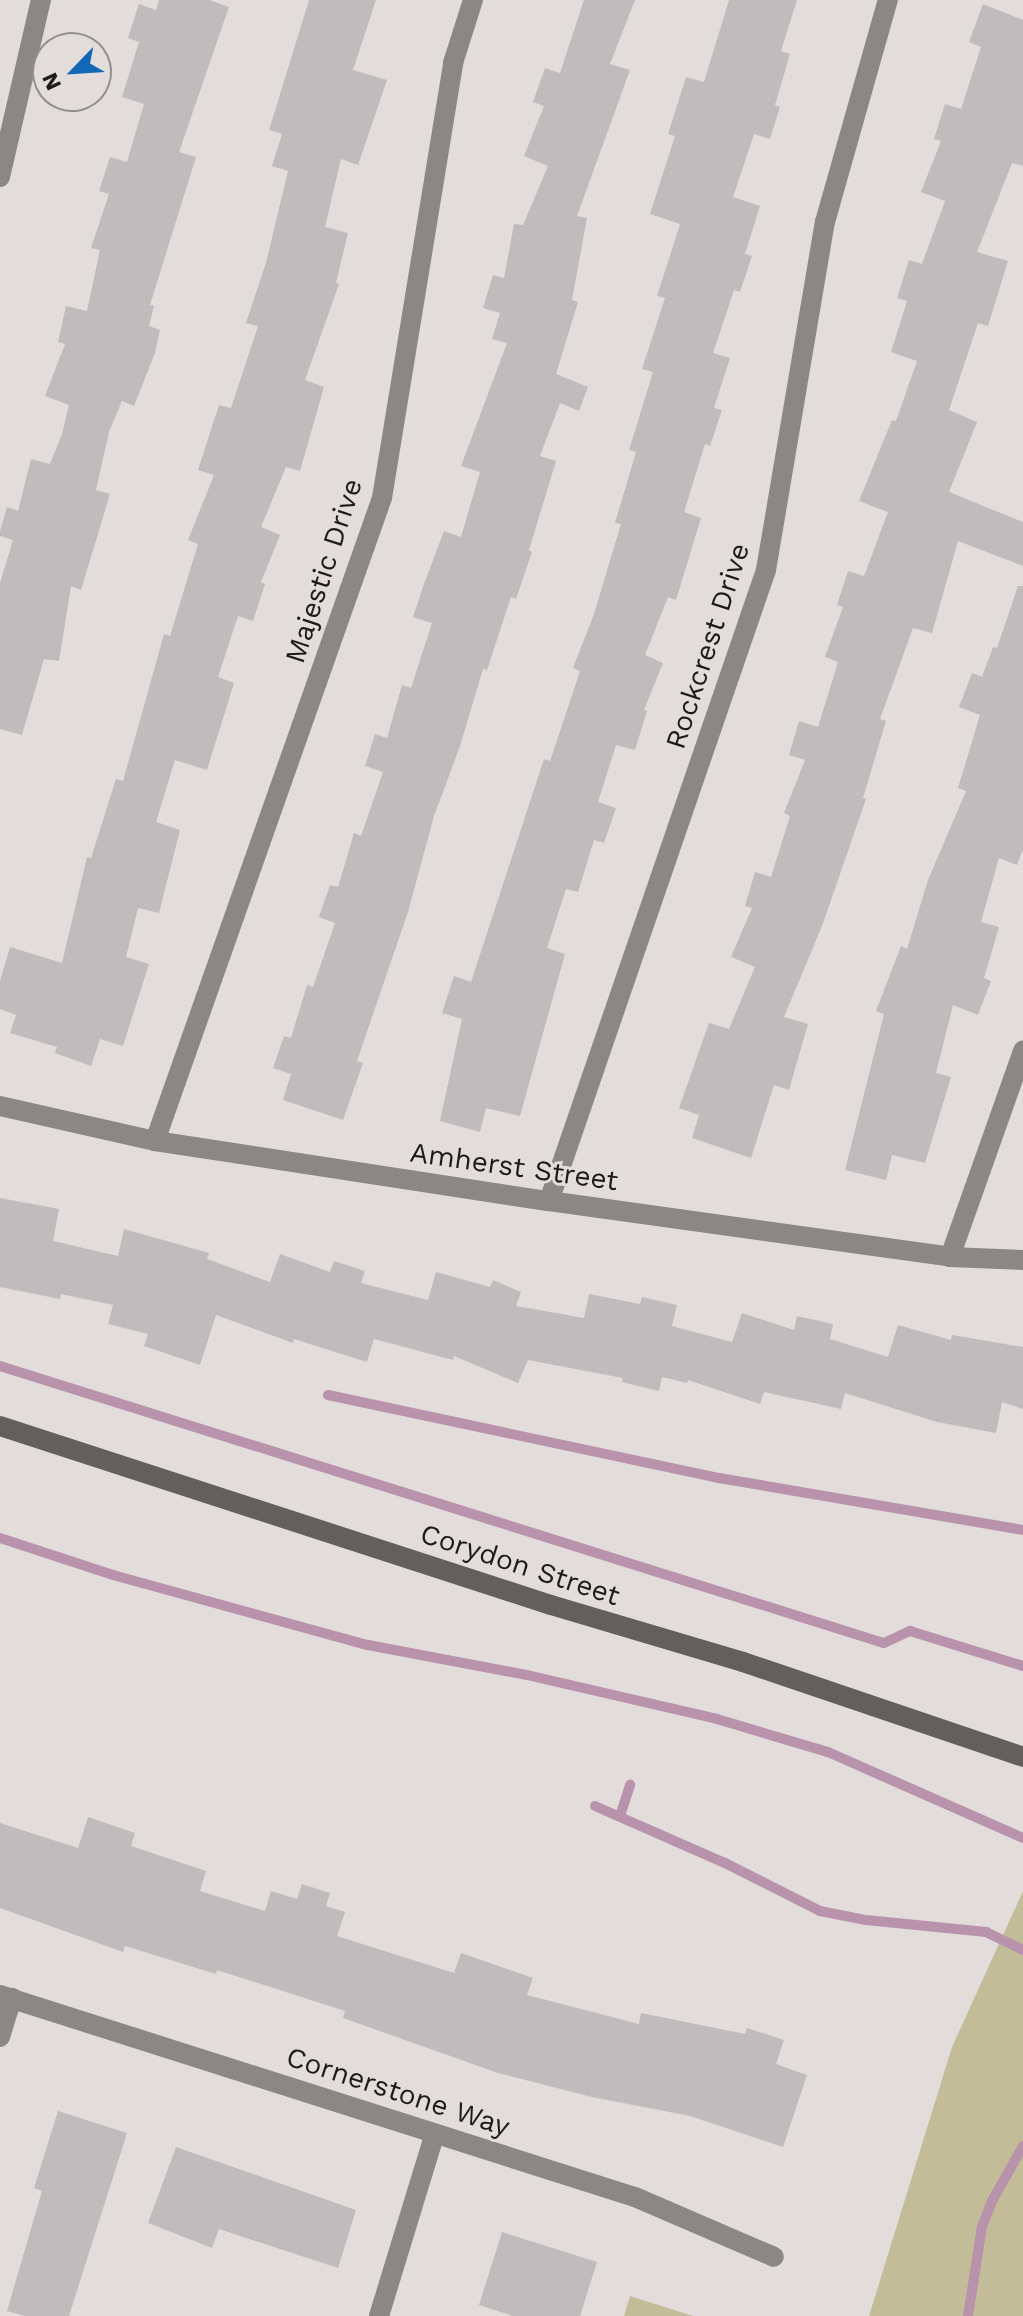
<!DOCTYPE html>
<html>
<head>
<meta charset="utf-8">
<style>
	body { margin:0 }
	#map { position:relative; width:1023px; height:2316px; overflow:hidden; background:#e2dddb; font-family:"Work Sans",sans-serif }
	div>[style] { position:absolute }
	.green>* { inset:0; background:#c2bc98 }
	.stream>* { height:10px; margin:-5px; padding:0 5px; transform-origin:5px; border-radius:5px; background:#b993ab }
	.building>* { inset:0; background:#c0bbbc }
	.minor>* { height:20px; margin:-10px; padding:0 10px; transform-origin:10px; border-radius:10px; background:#898887 }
	.secondary>* { height:20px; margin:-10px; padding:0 10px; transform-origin:10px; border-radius:10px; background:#61605e }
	span { translate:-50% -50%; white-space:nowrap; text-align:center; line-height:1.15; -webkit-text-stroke:6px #e2dddb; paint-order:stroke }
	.street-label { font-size:28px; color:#1c1a1a }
	.north { position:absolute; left:32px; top:32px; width:80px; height:80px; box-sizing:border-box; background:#e2dddb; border:2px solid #938f8e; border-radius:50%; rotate:245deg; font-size:22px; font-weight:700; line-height:32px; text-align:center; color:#1c1a1a }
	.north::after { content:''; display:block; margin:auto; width:28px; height:36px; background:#1268b6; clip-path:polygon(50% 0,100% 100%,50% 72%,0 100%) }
</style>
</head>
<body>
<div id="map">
	<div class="green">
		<i style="clip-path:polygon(1023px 1891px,1023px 2316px,869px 2316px,952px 2047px)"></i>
		<i style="clip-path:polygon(630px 2296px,693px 2316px,624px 2316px)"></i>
	</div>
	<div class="stream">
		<i style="left:0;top:1366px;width:926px;rotate:17.4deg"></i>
		<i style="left:884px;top:1643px;width:29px;rotate:-25deg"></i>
		<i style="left:910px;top:1631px;width:118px;rotate:17.2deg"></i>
		<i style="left:328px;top:1395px;width:400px;rotate:12deg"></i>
		<i style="left:719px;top:1478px;width:308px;rotate:9.7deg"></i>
		<i style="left:0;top:1538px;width:119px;rotate:18.1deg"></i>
		<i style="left:113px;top:1575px;width:264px;rotate:15.4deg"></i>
		<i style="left:368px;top:1645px;width:162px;rotate:10.7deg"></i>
		<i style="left:527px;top:1675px;width:195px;rotate:13deg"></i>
		<i style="left:717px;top:1719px;width:116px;rotate:16.6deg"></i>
		<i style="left:828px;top:1752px;width:213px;rotate:23.8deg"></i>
		<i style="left:595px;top:1806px;width:142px;rotate:23.7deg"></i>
		<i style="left:725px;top:1863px;width:106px;rotate:26.8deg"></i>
		<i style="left:820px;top:1911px;width:47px;rotate:11.1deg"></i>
		<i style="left:866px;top:1920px;width:121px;rotate:5.7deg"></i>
		<i style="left:986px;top:1932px;width:41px;rotate:25.9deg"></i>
		<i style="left:620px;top:1816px;width:33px;rotate:-72deg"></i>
		<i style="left:968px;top:2316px;width:90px;rotate:-81.1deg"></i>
		<i style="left:982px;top:2227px;width:28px;rotate:-69deg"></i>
		<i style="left:992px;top:2201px;width:63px;rotate:-60.6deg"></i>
	</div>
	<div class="building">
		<i style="clip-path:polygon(159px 0,209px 0,229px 7px,179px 152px,196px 157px,150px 305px,154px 306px,149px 326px,160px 330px,155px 353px,134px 406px,122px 401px,109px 432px,96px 490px,110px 494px,81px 590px,71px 586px,59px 661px,44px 659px,22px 735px,0 729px,0 583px,13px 540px,0 536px,0 531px,7px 507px,18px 511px,31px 459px,50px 464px,62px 434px,69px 405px,45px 396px,65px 344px,58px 342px,66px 306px,87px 311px,100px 250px,91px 248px,109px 194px,99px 191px,110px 157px,127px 162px,144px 104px,122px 97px,139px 42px,128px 38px,139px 4px,156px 10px)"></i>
		<i style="clip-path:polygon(309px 0,376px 0,353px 70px,387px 80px,358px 165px,341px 159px,325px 227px,348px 233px,336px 283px,339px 284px,305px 380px,324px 387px,300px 471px,286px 467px,261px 527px,280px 535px,261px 582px,265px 584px,253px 621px,238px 616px,218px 677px,234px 683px,207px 770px,175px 760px,156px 822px,180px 830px,159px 913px,138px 908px,126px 957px,149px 964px,123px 1046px,100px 1039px,91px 1066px,55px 1053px,57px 1047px,10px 1033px,16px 1015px,0 1009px,0 981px,10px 947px,62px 963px,87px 857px,91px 858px,116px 779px,123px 781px,164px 634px,170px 636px,198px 544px,188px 540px,214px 475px,198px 470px,219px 405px,231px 408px,258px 326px,246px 323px,266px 263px,288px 171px,272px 166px,282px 134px,269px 130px)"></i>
		<i style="clip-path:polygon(584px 0,635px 0,610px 64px,630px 70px,577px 216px,587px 218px,572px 300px,578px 302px,556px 374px,588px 387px,579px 411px,560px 403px,540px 456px,556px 461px,529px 550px,532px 552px,516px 599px,511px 597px,487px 670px,483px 669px,460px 746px,434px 816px,408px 912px,357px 1061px,363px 1063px,343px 1120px,283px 1100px,291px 1074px,273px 1068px,284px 1036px,291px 1038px,307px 985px,313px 987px,335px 923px,319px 917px,330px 885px,338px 887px,354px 833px,361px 836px,383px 772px,365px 766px,375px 734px,387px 738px,402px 685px,411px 688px,432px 623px,413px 617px,424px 584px,444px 531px,461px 537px,480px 472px,461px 466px,507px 343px,492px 339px,500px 313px,483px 308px,493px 275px,504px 278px,514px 224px,523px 225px,548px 166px,524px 156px,544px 106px,533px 102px,545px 68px,560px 73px)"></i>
		<i style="clip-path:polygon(729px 0,797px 0,781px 51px,790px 54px,775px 105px,780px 107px,770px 139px,754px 134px,733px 197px,760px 206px,745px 254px,752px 256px,740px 292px,734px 290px,713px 353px,730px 358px,714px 408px,722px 410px,710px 446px,705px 444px,684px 512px,701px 518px,676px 600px,668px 597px,645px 655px,663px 663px,644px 710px,647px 711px,635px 750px,616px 745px,598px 802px,616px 808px,604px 843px,594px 840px,578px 892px,566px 889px,547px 948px,565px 954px,520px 1116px,486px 1108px,480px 1132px,440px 1121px,462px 1019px,442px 1013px,454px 976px,471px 982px,544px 759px,550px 761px,580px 671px,573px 668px,594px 614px,621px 524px,615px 523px,636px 452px,629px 450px,653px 372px,642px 369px,665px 298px,657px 296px,680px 224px,650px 214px,675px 136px,668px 134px,686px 77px,704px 82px)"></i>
		<i style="clip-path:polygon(983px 4px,1023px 20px,1023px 166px,1012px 163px,977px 252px,1008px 261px,988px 326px,978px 323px,949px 410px,977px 422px,949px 492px,1023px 522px,1023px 566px,958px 541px,932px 633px,913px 628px,880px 719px,886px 721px,863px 798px,866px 799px,822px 926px,784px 1017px,808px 1024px,789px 1090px,774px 1085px,751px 1158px,692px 1138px,699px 1115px,679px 1108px,709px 1023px,729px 1029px,755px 967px,731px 957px,752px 908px,745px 906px,755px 872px,771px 877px,790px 816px,784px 813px,805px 760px,789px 755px,799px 721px,818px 727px,838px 662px,825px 657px,843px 607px,837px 605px,848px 571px,864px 576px,888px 512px,859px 501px,892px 420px,896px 421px,917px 361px,891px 352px,907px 301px,897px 298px,909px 260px,922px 264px,945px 201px,921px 192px,941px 141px,934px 139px,945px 104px,961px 109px,981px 47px,969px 42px)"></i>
		<i style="clip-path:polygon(1018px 586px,1023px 586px,1023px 849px,1017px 865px,999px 858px,981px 922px,999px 927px,984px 978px,991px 981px,978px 1015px,953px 1005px,936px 1073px,951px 1077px,925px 1163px,892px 1155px,886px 1180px,845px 1170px,884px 1014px,876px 1011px,901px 946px,907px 949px,928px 880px,966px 791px,958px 788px,980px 715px,959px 707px,972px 673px,982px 677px,993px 647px,997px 648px)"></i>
		<i style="clip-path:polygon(0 1198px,59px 1209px,53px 1241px,118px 1256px,124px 1229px,209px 1253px,207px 1259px,270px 1282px,280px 1254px,330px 1272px,334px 1261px,365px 1271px,361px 1283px,428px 1300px,436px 1272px,490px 1287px,493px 1280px,521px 1292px,516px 1306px,584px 1318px,589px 1294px,640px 1304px,642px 1297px,677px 1305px,672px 1326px,732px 1342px,742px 1313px,794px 1330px,797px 1316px,833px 1324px,830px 1339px,888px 1357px,898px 1325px,951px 1340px,952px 1335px,1023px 1347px,1023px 1409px,1002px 1402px,996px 1433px,937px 1422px,845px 1393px,841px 1409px,764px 1392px,760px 1404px,688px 1380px,687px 1383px,662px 1377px,659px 1391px,622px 1382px,623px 1378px,528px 1360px,518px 1383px,454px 1356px,453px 1360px,374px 1339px,367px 1362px,294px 1339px,293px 1343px,216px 1315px,200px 1365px,144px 1346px,148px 1334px,108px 1324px,113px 1305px,61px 1294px,60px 1299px,0 1287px)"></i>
		<i style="clip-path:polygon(88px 1817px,135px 1833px,131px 1846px,206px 1871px,200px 1891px,265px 1911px,271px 1891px,297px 1899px,302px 1884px,330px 1893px,326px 1906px,345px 1912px,337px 1936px,454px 1973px,461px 1953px,533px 1978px,527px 1995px,639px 2024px,641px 2013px,745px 2034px,747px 2028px,784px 2040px,776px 2064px,807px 2075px,783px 2147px,690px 2116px,592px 2097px,498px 2073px,343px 2018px,345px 2011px,217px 1970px,216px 1974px,125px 1946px,123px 1952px,0 1908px,0 1823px,78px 1848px)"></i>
		<i style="clip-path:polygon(58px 2111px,127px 2133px,69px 2316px,25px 2316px,7px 2311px,42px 2191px,34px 2188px)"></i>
		<i style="clip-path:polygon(176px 2147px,356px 2210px,338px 2268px,219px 2229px,212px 2248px,148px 2223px)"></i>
		<i style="clip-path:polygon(502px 2232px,597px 2262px,580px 2316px,513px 2316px,479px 2305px)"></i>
	</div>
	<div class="minor">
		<i style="left:0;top:177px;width:182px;rotate:-77deg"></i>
		<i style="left:0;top:1106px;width:159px;rotate:12.7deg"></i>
		<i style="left:155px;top:1141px;width:399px;rotate:8.7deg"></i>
		<i style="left:549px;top:1201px;width:405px;rotate:7.9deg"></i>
		<i style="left:950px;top:1257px;width:73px;rotate:2.4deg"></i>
		<i style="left:155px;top:1141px;width:682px;rotate:-70.56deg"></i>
		<i style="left:382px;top:498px;width:441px;rotate:-80.7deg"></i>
		<i style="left:453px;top:63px;width:66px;rotate:-72.4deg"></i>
		<i style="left:549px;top:1201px;width:667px;rotate:-71.02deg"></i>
		<i style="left:766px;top:570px;width:353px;rotate:-80.4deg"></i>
		<i style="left:825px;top:222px;width:231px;rotate:-74.2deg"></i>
		<i style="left:950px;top:1257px;width:219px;rotate:-70.5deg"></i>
		<i style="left:0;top:1995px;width:666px;rotate:17.65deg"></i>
		<i style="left:635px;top:2197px;width:151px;rotate:23.3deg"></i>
		<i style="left:0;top:2037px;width:41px;rotate:-72.9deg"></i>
		<i style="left:379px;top:2316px;width:191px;rotate:-73deg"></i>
	</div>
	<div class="secondary">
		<i style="left:0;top:1426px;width:579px;rotate:18deg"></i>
		<i style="left:551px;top:1605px;width:200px;rotate:16.5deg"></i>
		<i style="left:743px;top:1662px;width:296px;rotate:18.7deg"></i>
	</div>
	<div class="street-label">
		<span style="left:324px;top:571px;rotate:-72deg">Majestic Drive</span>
		<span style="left:708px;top:646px;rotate:-72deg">Rockcrest Drive</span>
		<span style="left:514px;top:1167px;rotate:8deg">Amherst Street</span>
		<span style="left:520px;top:1565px;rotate:18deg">Corydon Street</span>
		<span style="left:398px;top:2092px;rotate:18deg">Cornerstone Way</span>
	</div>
	<div class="north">N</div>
</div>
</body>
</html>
